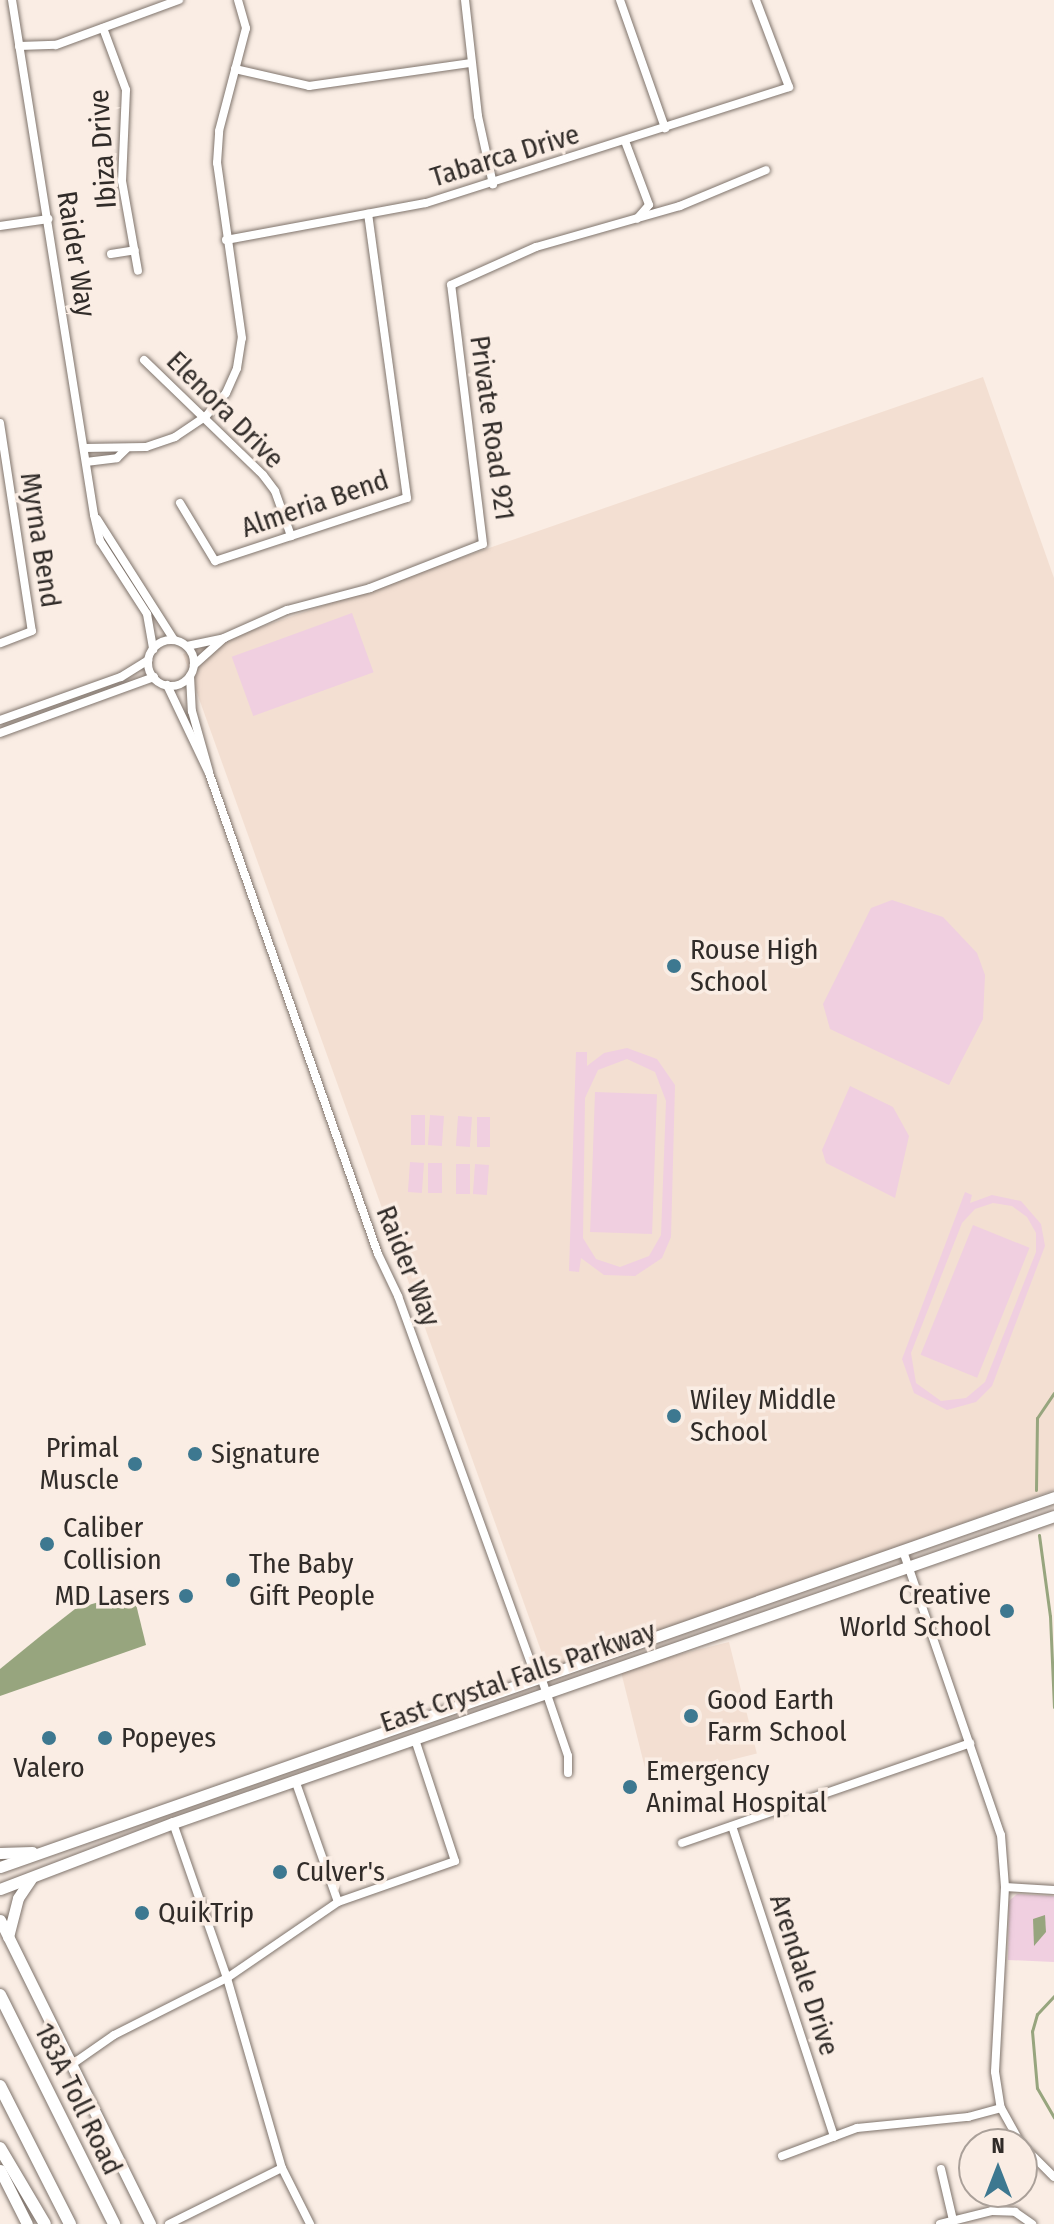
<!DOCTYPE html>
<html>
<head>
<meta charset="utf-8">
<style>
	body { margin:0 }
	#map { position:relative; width:1054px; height:2224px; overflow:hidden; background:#faede4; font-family:"Fira Sans Condensed",sans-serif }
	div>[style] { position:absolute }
	.built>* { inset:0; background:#f3dfd2; transform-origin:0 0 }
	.green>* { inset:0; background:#f0cfe0; transform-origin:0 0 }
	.water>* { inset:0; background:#97a57e }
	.stream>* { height:3px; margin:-1.5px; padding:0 1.5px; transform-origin:1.5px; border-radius:1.5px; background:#97a57e }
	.roads { filter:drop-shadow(0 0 2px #7f746c) drop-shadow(0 0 2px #7f746c) }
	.minor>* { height:8px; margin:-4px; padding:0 4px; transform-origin:4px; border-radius:4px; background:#fff }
	.minor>.ring { margin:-4px; padding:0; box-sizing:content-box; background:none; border:8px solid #fff; border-radius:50% }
	.major>* { height:11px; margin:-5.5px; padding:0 5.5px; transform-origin:5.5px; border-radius:5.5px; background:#fff }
	.highway>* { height:12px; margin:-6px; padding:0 6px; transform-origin:6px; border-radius:6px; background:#fff }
	.dots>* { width:22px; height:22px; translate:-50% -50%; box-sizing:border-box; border:4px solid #faede4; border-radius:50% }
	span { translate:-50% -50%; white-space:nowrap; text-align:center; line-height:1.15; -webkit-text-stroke:7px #faede4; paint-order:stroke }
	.street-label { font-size:28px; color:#312c29 }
	.poi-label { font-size:28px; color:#312c29 }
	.left { translate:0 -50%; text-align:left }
	.right { translate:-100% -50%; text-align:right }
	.north { position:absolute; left:958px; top:2128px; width:80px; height:80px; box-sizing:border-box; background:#faede4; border:2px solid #aaa099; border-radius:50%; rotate:0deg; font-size:22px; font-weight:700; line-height:32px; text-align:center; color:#312c29 }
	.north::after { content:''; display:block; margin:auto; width:28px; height:36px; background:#3d7890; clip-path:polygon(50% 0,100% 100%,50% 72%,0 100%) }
</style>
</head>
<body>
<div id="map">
	<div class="built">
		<i style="clip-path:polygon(983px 377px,1054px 578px,1054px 1490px,549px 1673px,183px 654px)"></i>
		<i style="left:729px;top:1642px;width:115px;height:112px;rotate:76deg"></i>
	</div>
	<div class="green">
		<i style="left:352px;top:613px;width:63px;height:128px;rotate:70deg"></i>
		<i style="clip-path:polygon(892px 900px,943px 917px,977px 953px,985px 975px,983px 1019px,949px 1085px,830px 1029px,823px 1004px,871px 908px)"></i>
		<i style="clip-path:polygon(evenodd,627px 1048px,657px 1059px,675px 1085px,671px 1237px,662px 1258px,635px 1276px,604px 1275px,581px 1258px,579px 1272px,569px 1271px,576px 1052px,587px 1052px,587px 1066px,604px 1053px,627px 1048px,627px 1059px,655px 1072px,666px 1101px,661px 1235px,649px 1256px,620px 1267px,596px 1259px,583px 1238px,585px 1098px,598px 1070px,627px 1059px)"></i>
		<i style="clip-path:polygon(850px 1086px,893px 1107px,909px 1136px,895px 1198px,826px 1163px,822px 1150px)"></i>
		<i style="left:595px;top:1092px;width:62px;height:140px;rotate:2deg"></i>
		<i style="left:411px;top:1115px;width:14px;height:30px"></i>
		<i style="left:430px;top:1115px;width:14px;height:30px;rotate:4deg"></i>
		<i style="left:458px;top:1116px;width:14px;height:30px;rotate:4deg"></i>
		<i style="left:477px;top:1117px;width:13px;height:30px"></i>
		<i style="left:410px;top:1162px;width:14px;height:30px;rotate:4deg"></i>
		<i style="left:428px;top:1163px;width:14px;height:30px"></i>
		<i style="left:456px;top:1164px;width:14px;height:30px"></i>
		<i style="left:475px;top:1164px;width:14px;height:30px;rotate:4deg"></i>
		<i style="clip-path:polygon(evenodd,965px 1192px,972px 1195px,970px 1203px,992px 1195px,1021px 1201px,1041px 1224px,1045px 1246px,992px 1386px,976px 1402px,947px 1410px,914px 1393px,902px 1359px,965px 1192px,993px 1203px,1012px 1206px,1027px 1217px,1036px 1233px,1036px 1252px,985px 1382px,966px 1398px,941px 1401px,916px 1383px,911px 1353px,962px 1223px,975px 1209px,993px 1203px)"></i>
		<i style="left:973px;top:1225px;width:61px;height:140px;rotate:22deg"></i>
		<i style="clip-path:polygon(1017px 1894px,1054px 1896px,1054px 1962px,1008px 1960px,1009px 1901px)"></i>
	</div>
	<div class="water">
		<i style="clip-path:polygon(133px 1592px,146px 1645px,0 1696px,0 1669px,43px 1634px,75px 1609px)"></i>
		<i style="clip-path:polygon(1045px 1915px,1046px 1932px,1034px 1946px,1033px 1919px)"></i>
	</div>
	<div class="stream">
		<i style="left:1036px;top:1490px;width:72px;rotate:-89.2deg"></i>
		<i style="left:1037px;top:1418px;width:30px;rotate:-56deg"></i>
		<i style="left:1039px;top:1535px;width:82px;rotate:82.3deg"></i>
		<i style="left:1050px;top:1616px;width:91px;rotate:87.5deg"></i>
		<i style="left:1054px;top:1996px;width:25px;rotate:133deg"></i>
		<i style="left:1037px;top:2014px;width:18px;rotate:106deg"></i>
		<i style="left:1032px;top:2031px;width:57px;rotate:85deg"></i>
		<i style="left:1037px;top:2088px;width:34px;rotate:60deg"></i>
	</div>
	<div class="roads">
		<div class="minor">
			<i style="left:12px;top:0;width:521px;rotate:80.95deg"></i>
			<i style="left:94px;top:515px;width:27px;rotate:77deg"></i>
			<i style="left:100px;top:541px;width:87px;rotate:57.2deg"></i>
			<i style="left:147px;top:614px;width:36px;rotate:80deg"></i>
			<i style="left:465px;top:0;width:117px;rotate:83.6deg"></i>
			<i style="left:478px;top:116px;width:70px;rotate:77.6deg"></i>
			<i style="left:620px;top:0;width:136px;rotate:70.6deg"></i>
			<i style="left:103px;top:28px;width:66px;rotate:69.6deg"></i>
			<i style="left:126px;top:90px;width:91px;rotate:92.5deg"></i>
			<i style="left:122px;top:181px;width:91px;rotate:79.9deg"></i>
			<i style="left:19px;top:46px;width:37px;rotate:-2deg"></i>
			<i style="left:56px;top:45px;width:131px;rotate:-20.1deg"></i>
			<i style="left:235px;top:69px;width:76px;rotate:12.9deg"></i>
			<i style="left:309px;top:86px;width:164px;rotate:-8.1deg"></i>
			<i style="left:625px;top:141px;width:68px;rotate:69.4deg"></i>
			<i style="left:649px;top:205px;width:18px;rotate:131deg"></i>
			<i style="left:0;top:226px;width:49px;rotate:-8.3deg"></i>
			<i style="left:226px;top:240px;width:203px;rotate:-10.5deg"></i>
			<i style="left:426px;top:203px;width:381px;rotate:-17.7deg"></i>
			<i style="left:789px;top:87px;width:93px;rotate:-110.8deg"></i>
			<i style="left:111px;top:254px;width:24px;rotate:-9deg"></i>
			<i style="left:144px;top:360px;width:165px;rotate:44deg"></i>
			<i style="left:263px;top:475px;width:20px;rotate:53deg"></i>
			<i style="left:275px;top:491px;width:48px;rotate:70.4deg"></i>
			<i style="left:0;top:423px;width:210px;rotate:81.3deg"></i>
			<i style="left:32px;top:631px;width:34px;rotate:159deg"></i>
			<i style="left:84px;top:448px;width:62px;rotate:-0.9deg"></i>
			<i style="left:146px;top:447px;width:31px;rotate:-19deg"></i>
			<i style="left:175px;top:437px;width:37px;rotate:-34deg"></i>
			<i style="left:206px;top:416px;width:30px;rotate:-49deg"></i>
			<i style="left:226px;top:393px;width:27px;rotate:-66deg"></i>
			<i style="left:237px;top:368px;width:30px;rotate:-81deg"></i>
			<i style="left:242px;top:338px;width:177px;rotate:-98.1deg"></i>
			<i style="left:217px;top:163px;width:32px;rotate:-86deg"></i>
			<i style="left:219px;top:131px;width:106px;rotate:-75.3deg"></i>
			<i style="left:246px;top:28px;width:29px;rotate:-106deg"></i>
			<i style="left:86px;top:462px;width:31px;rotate:-7deg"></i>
			<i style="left:117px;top:458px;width:13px;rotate:-45deg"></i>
			<i style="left:180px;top:503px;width:68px;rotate:58.9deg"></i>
			<i style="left:215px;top:561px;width:202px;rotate:-18.2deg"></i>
			<i style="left:407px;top:498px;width:287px;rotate:-97.8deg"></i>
			<i style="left:97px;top:519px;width:143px;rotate:57.5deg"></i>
			<i class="ring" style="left:148px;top:640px;width:38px;height:38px"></i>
			<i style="left:187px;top:646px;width:38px;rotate:-12deg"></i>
			<i style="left:224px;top:638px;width:69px;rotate:-24deg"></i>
			<i style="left:287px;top:610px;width:86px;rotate:-14.8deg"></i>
			<i style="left:370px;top:588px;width:121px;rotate:-21.3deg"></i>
			<i style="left:483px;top:544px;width:261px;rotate:-97deg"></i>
			<i style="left:451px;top:285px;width:93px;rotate:-24.1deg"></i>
			<i style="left:536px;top:247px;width:150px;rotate:-15.9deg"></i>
			<i style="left:680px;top:206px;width:93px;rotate:-22.7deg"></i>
			<i style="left:194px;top:665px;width:39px;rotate:-42deg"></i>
			<i style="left:190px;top:676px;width:35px;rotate:87deg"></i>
			<i style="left:192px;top:711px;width:63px;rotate:74.4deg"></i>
			<i style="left:167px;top:685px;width:98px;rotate:64.5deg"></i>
			<i style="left:209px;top:773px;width:510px;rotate:70.64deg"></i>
			<i style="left:378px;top:1254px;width:47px;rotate:64.5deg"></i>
			<i style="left:398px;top:1296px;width:394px;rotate:70.1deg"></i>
			<i style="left:532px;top:1667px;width:13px;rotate:48deg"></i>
			<i style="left:541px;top:1677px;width:83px;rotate:71.1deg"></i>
			<i style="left:568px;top:1756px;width:17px;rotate:90deg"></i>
			<i style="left:0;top:720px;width:128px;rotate:-19.6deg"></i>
			<i style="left:121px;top:677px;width:32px;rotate:-32deg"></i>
			<i style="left:0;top:733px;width:164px;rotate:-20deg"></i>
			<i style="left:903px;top:1551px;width:300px;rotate:71deg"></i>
			<i style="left:1001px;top:1835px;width:52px;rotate:85.6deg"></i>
			<i style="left:1005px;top:1887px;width:185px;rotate:93.1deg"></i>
			<i style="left:995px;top:2072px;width:36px;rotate:81deg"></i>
			<i style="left:1001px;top:2108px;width:41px;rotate:60.9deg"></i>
			<i style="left:295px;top:1780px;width:129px;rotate:70.6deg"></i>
			<i style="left:173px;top:1823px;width:164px;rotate:70.8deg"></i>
			<i style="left:227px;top:1978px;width:198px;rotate:73.9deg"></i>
			<i style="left:282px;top:2168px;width:63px;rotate:63.4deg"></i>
			<i style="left:732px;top:1826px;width:327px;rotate:71.8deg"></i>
			<i style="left:682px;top:1843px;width:305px;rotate:-19.1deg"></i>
			<i style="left:1005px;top:1887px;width:49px;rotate:3.5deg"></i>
			<i style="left:71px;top:2065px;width:52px;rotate:-34.9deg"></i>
			<i style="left:114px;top:2035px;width:127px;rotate:-26.8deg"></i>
			<i style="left:227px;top:1978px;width:135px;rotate:-34.4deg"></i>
			<i style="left:338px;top:1902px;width:124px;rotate:-19.3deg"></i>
			<i style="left:455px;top:1861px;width:128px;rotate:-108.2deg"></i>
			<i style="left:1022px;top:2145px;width:45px;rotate:45deg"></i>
			<i style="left:782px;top:2156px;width:80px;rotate:-20.5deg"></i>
			<i style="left:857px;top:2128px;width:112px;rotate:-5.7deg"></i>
			<i style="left:968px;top:2117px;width:34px;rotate:-15deg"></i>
			<i style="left:941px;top:2169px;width:52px;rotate:76.8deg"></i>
			<i style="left:169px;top:2224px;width:126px;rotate:-26.4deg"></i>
			<i style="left:940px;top:2224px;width:54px;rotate:-14deg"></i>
			<i style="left:992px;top:2211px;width:23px;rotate:2deg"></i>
			<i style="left:1015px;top:2212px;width:21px;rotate:35deg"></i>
		</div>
		<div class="major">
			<i style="left:0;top:1853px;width:32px;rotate:-2deg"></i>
			<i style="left:0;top:1867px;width:1117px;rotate:-19.34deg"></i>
			<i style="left:0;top:1889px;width:185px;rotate:-20.9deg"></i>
			<i style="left:173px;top:1823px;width:933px;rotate:-19.21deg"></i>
			<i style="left:0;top:1920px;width:339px;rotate:63.7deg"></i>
			<i style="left:8px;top:1937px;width:40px;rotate:-75.6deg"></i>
			<i style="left:18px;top:1898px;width:23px;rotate:-56deg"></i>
			<i style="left:0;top:2170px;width:60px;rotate:63.4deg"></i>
		</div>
		<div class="highway">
			<i style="left:0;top:1995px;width:256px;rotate:63.5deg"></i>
			<i style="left:0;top:2086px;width:155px;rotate:63.1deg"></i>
			<i style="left:0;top:2148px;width:88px;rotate:59.4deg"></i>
		</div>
	</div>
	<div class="dots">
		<i style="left:674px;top:966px;background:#3d7890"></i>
		<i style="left:674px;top:1416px;background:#3d7890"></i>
		<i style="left:195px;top:1454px;background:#3d7890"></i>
		<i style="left:135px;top:1464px;background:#3d7890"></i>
		<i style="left:47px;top:1544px;background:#3d7890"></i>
		<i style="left:233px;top:1580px;background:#3d7890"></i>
		<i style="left:186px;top:1596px;background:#3d7890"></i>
		<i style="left:1007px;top:1611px;background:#3d7890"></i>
		<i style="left:691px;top:1716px;background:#3d7890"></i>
		<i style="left:49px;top:1738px;background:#3d7890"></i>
		<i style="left:105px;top:1738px;background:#3d7890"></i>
		<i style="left:630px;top:1787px;background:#3d7890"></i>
		<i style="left:280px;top:1872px;background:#3d7890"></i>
		<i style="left:142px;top:1913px;background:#3d7890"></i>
	</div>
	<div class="street-label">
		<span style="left:103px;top:149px;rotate:-94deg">Ibiza Drive</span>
		<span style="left:505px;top:156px;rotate:-17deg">Tabarca Drive</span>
		<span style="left:76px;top:254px;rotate:81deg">Raider Way</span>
		<span style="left:225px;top:410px;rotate:45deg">Elenora Drive</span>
		<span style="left:492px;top:428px;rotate:82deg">Private Road 921</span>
		<span style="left:315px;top:504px;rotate:-19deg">Almeria Bend</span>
		<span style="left:40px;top:540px;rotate:81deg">Myrna Bend</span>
		<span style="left:408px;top:1266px;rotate:68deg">Raider Way</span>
		<span style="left:518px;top:1677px;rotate:-19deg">East Crystal Falls Parkway</span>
		<span style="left:804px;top:1975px;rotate:72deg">Arendale Drive</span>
		<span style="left:78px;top:2099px;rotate:64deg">183A Toll Road</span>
	</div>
	<div class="poi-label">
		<span class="left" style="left:690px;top:966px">Rouse High<br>School</span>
		<span class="left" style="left:690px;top:1416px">Wiley Middle<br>School</span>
		<span class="right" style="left:119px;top:1464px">Primal<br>Muscle</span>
		<span class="left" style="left:211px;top:1454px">Signature</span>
		<span class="left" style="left:63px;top:1544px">Caliber<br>Collision</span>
		<span class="left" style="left:249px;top:1580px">The Baby<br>Gift People</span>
		<span class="right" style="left:991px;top:1611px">Creative<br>World School</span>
		<span class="right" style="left:170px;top:1596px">MD Lasers</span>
		<span class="left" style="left:707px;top:1716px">Good Earth<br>Farm School</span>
		<span class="left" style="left:121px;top:1738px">Popeyes</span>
		<span style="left:49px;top:1768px">Valero</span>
		<span class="left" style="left:646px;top:1787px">Emergency<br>Animal Hospital</span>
		<span class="left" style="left:296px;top:1872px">Culver's</span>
		<span class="left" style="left:158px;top:1913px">QuikTrip</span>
	</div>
	<div class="north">N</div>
</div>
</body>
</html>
